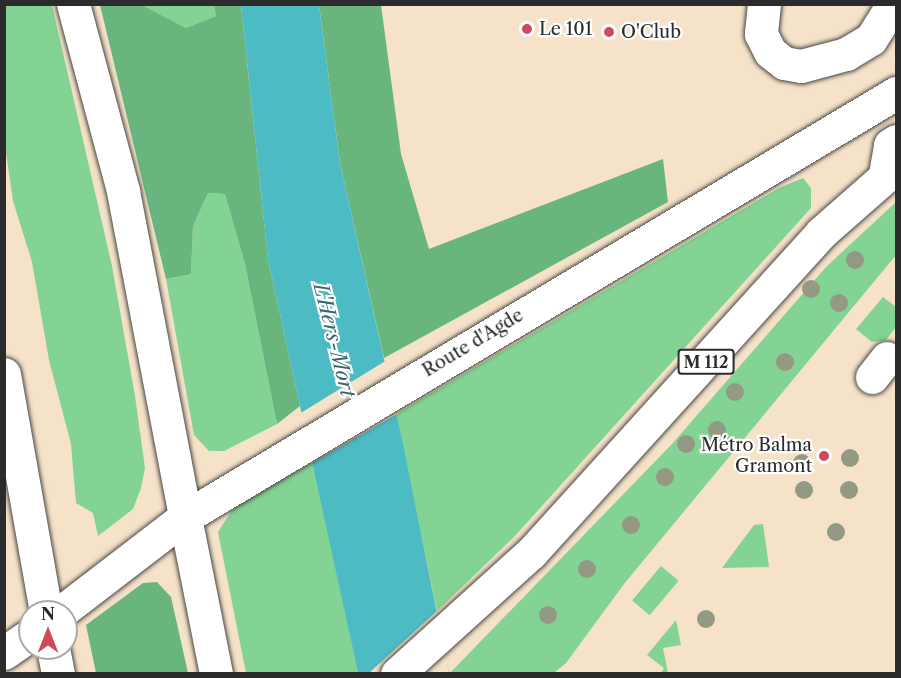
<!DOCTYPE html>
<html>
<head>
<meta charset="utf-8">
<style>
	body { margin:0 }
	#map { position:relative; width:901px; height:678px; overflow:hidden; background:#f5e2c9; font-family:"Libre Caslon Text",serif }
	div>[style] { position:absolute }
	.green>* { inset:0; background:#82d394; transform-origin:0 0 }
	.forest>* { inset:0; background:#69b57e }
	.water>* { inset:0; background:#4cbbc4 }
	.pier>* { inset:0; background:#f5e2c9 }
	.roads { filter:drop-shadow(0 0 2px #494643) drop-shadow(0 0 2px #494643) }
	.minor>* { height:33px; margin:-16.5px; padding:0 16.5px; transform-origin:16.5px; border-radius:16.5px; background:#fff }
	.major>* { height:33px; margin:-16.5px; padding:0 16.5px; transform-origin:16.5px; border-radius:16.5px; background:#fff }
	.highway>* { height:33px; margin:-16.5px; padding:0 16.5px; transform-origin:16.5px; border-radius:16.5px; background:#fff }
	.trees>* { width:18px; height:18px; margin:-9px; border-radius:50%; background:#949983 }
	.dots>* { width:16px; height:16px; translate:-50% -50%; box-sizing:border-box; border:3px solid #fff; border-radius:50% }
	span { translate:-50% -50%; white-space:nowrap; text-align:center; line-height:1.15; -webkit-text-stroke:4.5px #fff; paint-order:stroke }
	.shield-label span { padding:2px 4px; background:#fff; border:2px solid; border-radius:4px; -webkit-text-stroke-width:0 }
	.shield-label { font-size:16px; color:#2b2b2b; font-weight:700 }
	.poi-label { font-size:18px; color:#2b2b2b }
	.left { translate:0 -50%; text-align:left }
	.right { translate:-100% -50%; text-align:right }
	.street-label { font-size:18px; color:#2b2b2b }
	.water-label { font-size:20px; color:#386568; font-style:italic }
	.frame { position:absolute; inset:0; border:6px solid #2b2b2b; pointer-events:none }
	.north { position:absolute; left:18px; top:600px; width:60px; height:60px; box-sizing:border-box; background:#fff; border:2px solid #aaa; border-radius:50%; rotate:0deg; font-size:16px; font-weight:700; line-height:24px; text-align:center; color:#2b2b2b }
	.north::after { content:''; display:block; margin:auto; width:21px; height:27px; background:#d1495b; clip-path:polygon(50% 0,100% 100%,50% 72%,0 100%) }
</style>
</head>
<body>
<div id="map">
	<div class="green">
		<i style="clip-path:polygon(4px 5px,52px 5px,112px 266px,135px 396px,145px 468px,141px 488px,133px 509px,98px 536px,93px 513px,76px 503px,71px 444px,49px 360px,32px 262px,13px 201px,4px 139px)"></i>
		<i style="clip-path:polygon(142px 5px,214px 5px,216px 16px,186px 28px)"></i>
		<i style="clip-path:polygon(803px 178px,811px 188px,811px 208px,514px 537px,437px 611px,396px 414px,779px 188px)"></i>
		<i style="clip-path:polygon(208px 193px,225px 194px,245px 264px,277px 424px,224px 451px,209px 451px,194px 435px,166px 279px,191px 274px,193px 226px)"></i>
		<i style="clip-path:polygon(896px 202px,896px 255px,624px 584px,566px 663px,554px 673px,449px 674px,672px 444px,826px 267px)"></i>
		<i style="clip-path:polygon(883px 297px,896px 307px,896px 327px,886px 340px,872px 342px,856px 329px)"></i>
		<i style="clip-path:polygon(313px 462px,358px 673px,246px 673px,218px 532px,234px 507px)"></i>
		<i style="clip-path:polygon(763px 524px,769px 567px,722px 568px,754px 525px)"></i>
		<i style="left:661px;top:566px;width:23px;height:45px;rotate:40deg"></i>
		<i style="clip-path:polygon(676px 620px,681px 645px,663px 648px,668px 673px,661px 673px,664px 668px,647px 655px)"></i>
	</div>
	<div class="forest">
		<i style="clip-path:polygon(100px 5px,142px 5px,186px 28px,216px 16px,214px 5px,241px 5px,268px 259px,300px 406px,277px 424px,245px 264px,225px 194px,208px 193px,193px 226px,191px 274px,166px 279px)"></i>
		<i style="clip-path:polygon(319px 5px,381px 5px,401px 154px,429px 249px,663px 159px,668px 202px,384px 358px,340px 163px)"></i>
		<i style="clip-path:polygon(157px 582px,171px 597px,188px 673px,96px 673px,86px 625px,143px 583px)"></i>
	</div>
	<div class="water">
		<i style="clip-path:polygon(241px 5px,319px 5px,340px 163px,402px 439px,449px 673px,358px 673px,268px 259px)"></i>
	</div>
	<div class="pier">
		<i style="clip-path:polygon(387px 360px,399px 413px,310px 464px,299px 414px)"></i>
		<i style="clip-path:polygon(439px 609px,449px 674px,369px 673px)"></i>
	</div>
	<div class="roads">
		<div class="minor">
			<i style="left:764px;top:4px;width:30px;rotate:96deg"></i>
			<i style="left:761px;top:34px;width:20px;rotate:63deg"></i>
			<i style="left:770px;top:52px;width:18px;rotate:38deg"></i>
			<i style="left:784px;top:63px;width:17px;rotate:10deg"></i>
			<i style="left:801px;top:66px;width:47px;rotate:-14.9deg"></i>
			<i style="left:846px;top:54px;width:29px;rotate:-31deg"></i>
			<i style="left:871px;top:39px;width:41px;rotate:-57.8deg"></i>
			<i style="left:885px;top:174px;width:29px;rotate:-80deg"></i>
			<i style="left:890px;top:145px;width:7px;rotate:-34deg"></i>
			<i style="left:872px;top:377px;width:24px;rotate:-52deg"></i>
		</div>
		<div class="major">
			<i style="left:185px;top:517px;width:160px;rotate:78.8deg"></i>
			<i style="left:61px;top:612px;width:156px;rotate:-37.5deg"></i>
			<i style="left:185px;top:517px;width:828px;rotate:-30.81deg"></i>
			<i style="left:4px;top:653px;width:32px;rotate:-35deg"></i>
			<i style="left:397px;top:674px;width:181px;rotate:-42.1deg"></i>
			<i style="left:531px;top:553px;width:432px;rotate:-47.8deg"></i>
			<i style="left:821px;top:233px;width:100px;rotate:-41.3deg"></i>
		</div>
		<div class="highway">
			<i style="left:73px;top:4px;width:194px;rotate:75deg"></i>
			<i style="left:123px;top:191px;width:332px;rotate:79.2deg"></i>
			<i style="left:4px;top:374px;width:242px;rotate:80deg"></i>
			<i style="left:53px;top:648px;width:26px;rotate:79deg"></i>
		</div>
	</div>
	<div class="trees">
		<i style="left:855px;top:260px"></i>
		<i style="left:811px;top:289px"></i>
		<i style="left:839px;top:303px"></i>
		<i style="left:785px;top:362px"></i>
		<i style="left:735px;top:392px"></i>
		<i style="left:717px;top:430px"></i>
		<i style="left:686px;top:444px"></i>
		<i style="left:850px;top:458px"></i>
		<i style="left:802px;top:463px"></i>
		<i style="left:665px;top:477px"></i>
		<i style="left:804px;top:490px"></i>
		<i style="left:849px;top:490px"></i>
		<i style="left:631px;top:525px"></i>
		<i style="left:836px;top:532px"></i>
		<i style="left:587px;top:569px"></i>
		<i style="left:548px;top:615px"></i>
		<i style="left:706px;top:619px"></i>
	</div>
	<div class="dots">
		<i style="left:527px;top:29px;background:#d1495b"></i>
		<i style="left:609px;top:32px;background:#d1495b"></i>
		<i style="left:824px;top:456px;background:#d1495b"></i>
	</div>
	<div class="shield-label">
		<span style="left:706px;top:362px">M 112</span>
	</div>
	<div class="poi-label">
		<span class="left" style="left:539px;top:29px">Le 101</span>
		<span class="left" style="left:621px;top:32px">O'Club</span>
		<span class="right" style="left:812px;top:456px">Métro Balma<br>Gramont</span>
	</div>
	<div class="street-label">
		<span style="left:473px;top:343px;rotate:-31deg">Route d'Agde</span>
	</div>
	<div class="water-label">
		<span style="left:334px;top:340px;rotate:76deg">L'Hers-Mort</span>
	</div>
	<div class="frame"></div>
	<div class="north">N</div>
</div>
</body>
</html>
